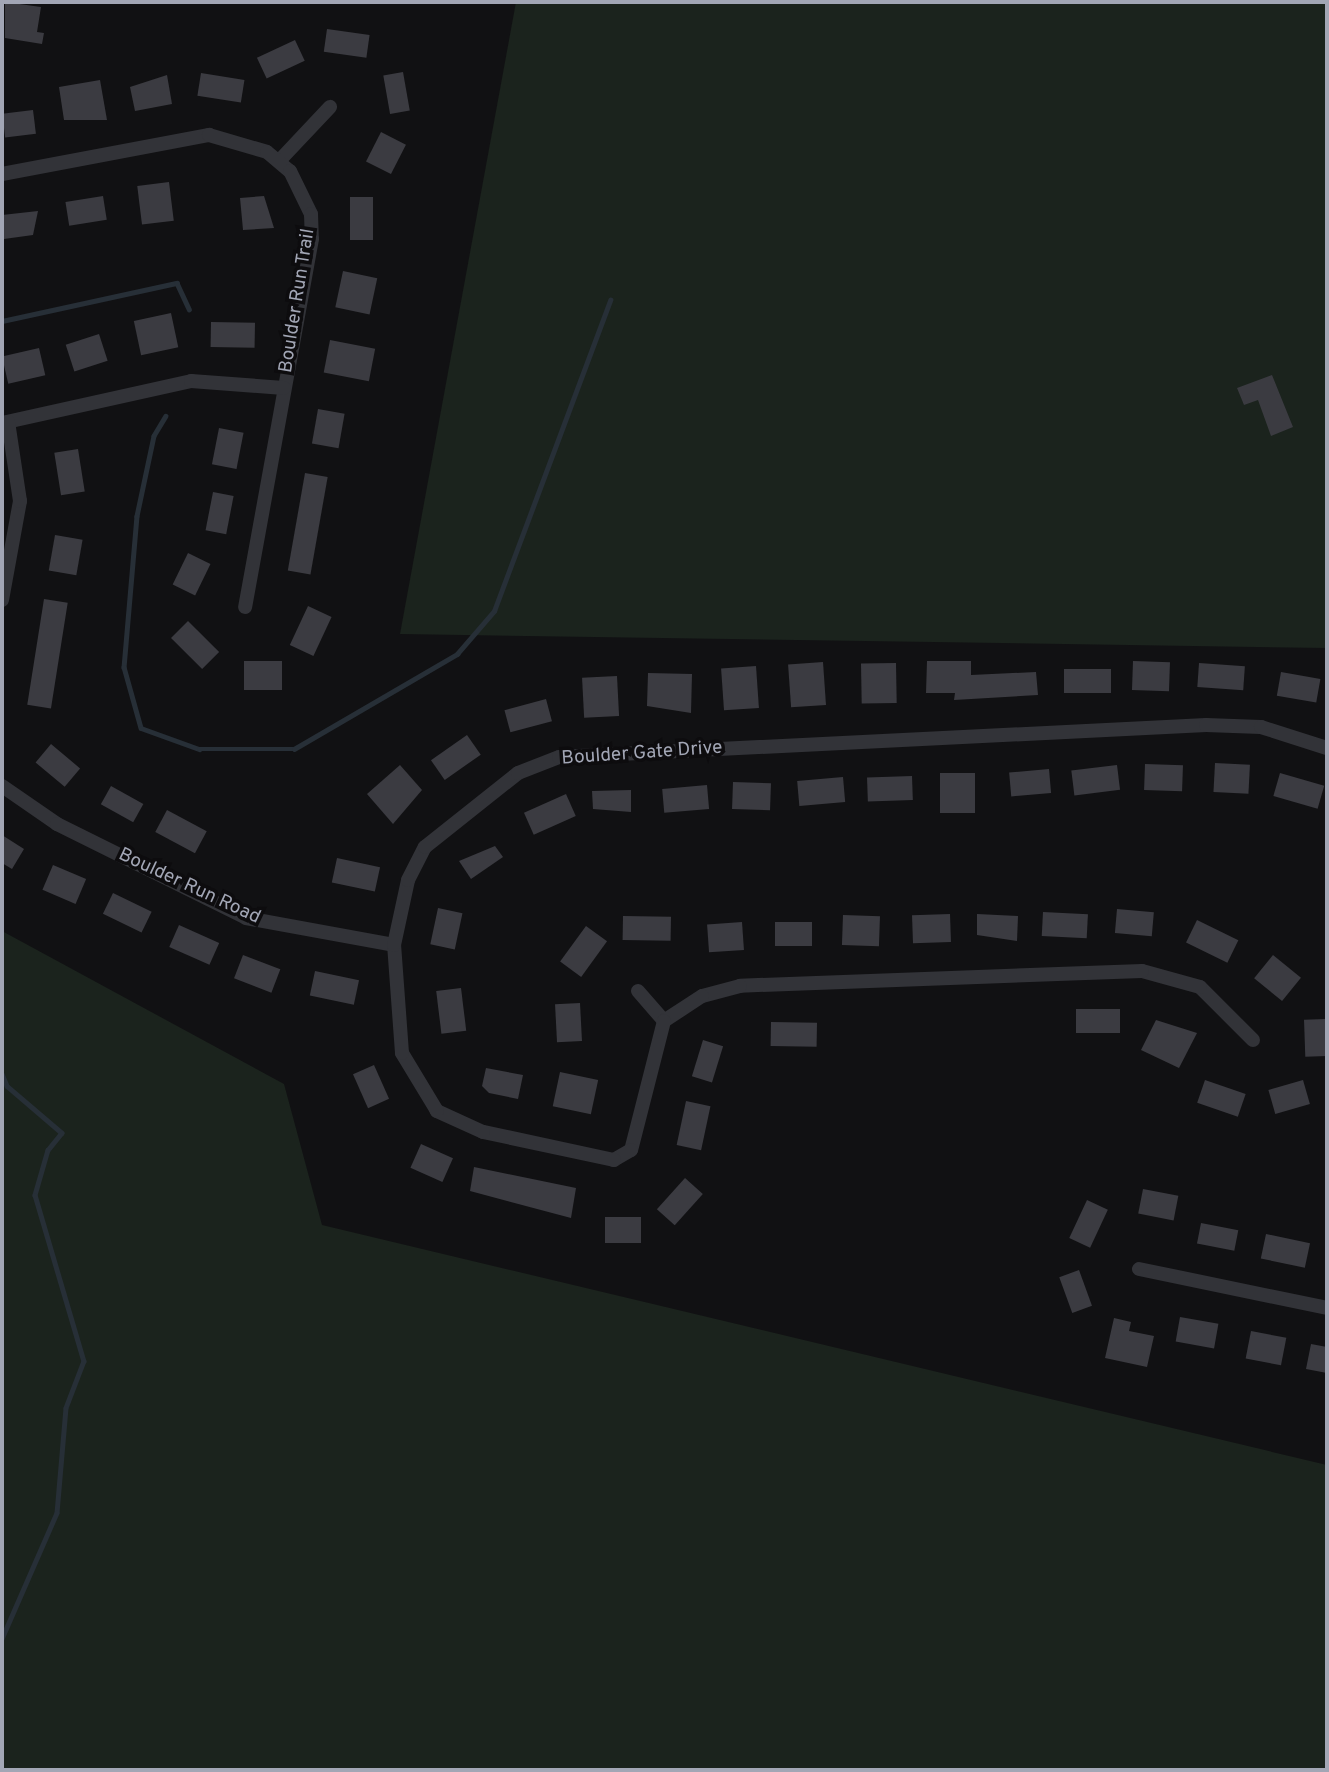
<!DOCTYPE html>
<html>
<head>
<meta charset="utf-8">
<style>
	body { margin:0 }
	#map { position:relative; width:1329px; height:1772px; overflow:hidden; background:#111113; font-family:Overpass,sans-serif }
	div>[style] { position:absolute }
	.green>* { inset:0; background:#1b231d }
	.stream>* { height:4.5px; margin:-2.25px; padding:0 2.25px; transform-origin:2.25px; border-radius:2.25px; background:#272f37 }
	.building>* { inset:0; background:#3b3b41; transform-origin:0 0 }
	.minor>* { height:14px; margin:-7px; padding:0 7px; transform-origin:7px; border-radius:7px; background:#323338 }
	span { translate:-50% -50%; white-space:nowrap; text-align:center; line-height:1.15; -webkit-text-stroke:7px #0d0c0e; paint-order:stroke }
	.street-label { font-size:19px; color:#a2a6b5 }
	.frame { position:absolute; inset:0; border:4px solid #a2a6b5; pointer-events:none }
</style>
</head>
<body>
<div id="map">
	<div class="green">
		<i style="clip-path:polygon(516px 2px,1327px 2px,1327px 648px,400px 634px)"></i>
		<i style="clip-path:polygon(2px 931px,284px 1084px,322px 1225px,1327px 1465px,1327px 1770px,2px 1770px)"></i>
	</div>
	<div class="stream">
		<i style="left:2px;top:321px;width:179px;rotate:-12.3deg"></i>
		<i style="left:177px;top:283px;width:29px;rotate:65deg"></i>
		<i style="left:166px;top:416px;width:23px;rotate:121deg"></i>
		<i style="left:154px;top:436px;width:82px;rotate:102deg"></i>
		<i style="left:137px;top:516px;width:152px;rotate:94.9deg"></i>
		<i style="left:124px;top:667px;width:63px;rotate:74.4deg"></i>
		<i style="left:141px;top:728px;width:62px;rotate:19.9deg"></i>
		<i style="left:199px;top:749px;width:95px"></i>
		<i style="left:294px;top:749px;width:189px;rotate:-30.2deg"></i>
		<i style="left:457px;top:654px;width:57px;rotate:-49.3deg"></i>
		<i style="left:494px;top:611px;width:332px;rotate:-69.5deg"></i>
		<i style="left:2px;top:1074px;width:13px;rotate:67deg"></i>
		<i style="left:7px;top:1086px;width:72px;rotate:40.5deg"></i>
		<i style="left:62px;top:1133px;width:22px;rotate:129deg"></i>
		<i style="left:48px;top:1150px;width:47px;rotate:106.1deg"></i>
		<i style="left:35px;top:1195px;width:173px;rotate:73.6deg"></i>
		<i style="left:84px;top:1361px;width:50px;rotate:111deg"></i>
		<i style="left:66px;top:1408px;width:105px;rotate:94.9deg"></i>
		<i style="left:57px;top:1513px;width:137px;rotate:113.6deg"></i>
	</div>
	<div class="building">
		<i style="clip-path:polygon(5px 2px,41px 7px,37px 32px,44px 33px,42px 44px,5px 38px)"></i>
		<i style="left:327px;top:29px;width:43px;height:23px;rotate:8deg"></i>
		<i style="left:295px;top:40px;width:23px;height:42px;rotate:65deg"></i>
		<i style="left:403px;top:72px;width:39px;height:20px;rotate:80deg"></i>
		<i style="left:201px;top:73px;width:44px;height:23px;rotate:9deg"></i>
		<i style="clip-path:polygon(167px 75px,172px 104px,135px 111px,130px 87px)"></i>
		<i style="clip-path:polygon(100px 80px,107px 120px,64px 120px,59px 87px)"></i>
		<i style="left:33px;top:110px;width:24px;height:31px;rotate:83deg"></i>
		<i style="left:381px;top:132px;width:28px;height:33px;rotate:27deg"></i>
		<i style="left:169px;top:182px;width:39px;height:32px;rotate:83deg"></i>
		<i style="left:103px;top:196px;width:24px;height:38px;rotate:81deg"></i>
		<i style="clip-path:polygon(264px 196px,274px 228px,243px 230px,240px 198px)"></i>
		<i style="left:350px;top:197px;width:23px;height:43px"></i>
		<i style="clip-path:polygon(38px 211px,33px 235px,4px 239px,2px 215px)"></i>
		<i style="left:343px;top:271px;width:35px;height:37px;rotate:12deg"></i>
		<i style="left:171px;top:313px;width:35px;height:38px;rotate:78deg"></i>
		<i style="left:211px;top:322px;width:44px;height:25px;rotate:1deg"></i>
		<i style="left:99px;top:334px;width:28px;height:35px;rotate:72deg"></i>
		<i style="left:330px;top:340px;width:46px;height:33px;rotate:11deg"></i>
		<i style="left:39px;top:348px;width:28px;height:38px;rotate:77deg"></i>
		<i style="clip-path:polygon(1272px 375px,1293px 427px,1271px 436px,1258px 400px,1244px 405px,1237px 388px)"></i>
		<i style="left:318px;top:409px;width:27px;height:35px;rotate:10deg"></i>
		<i style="left:219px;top:428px;width:25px;height:37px;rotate:11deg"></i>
		<i style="left:78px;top:449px;width:43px;height:24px;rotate:81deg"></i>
		<i style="left:305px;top:473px;width:23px;height:99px;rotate:10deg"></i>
		<i style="left:213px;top:492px;width:21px;height:39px;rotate:11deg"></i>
		<i style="left:55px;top:535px;width:28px;height:36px;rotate:10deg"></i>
		<i style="left:188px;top:553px;width:25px;height:35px;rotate:26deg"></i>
		<i style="left:44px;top:599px;width:24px;height:107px;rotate:9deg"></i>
		<i style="left:308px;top:606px;width:26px;height:43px;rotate:25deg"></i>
		<i style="left:188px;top:621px;width:44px;height:24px;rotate:45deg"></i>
		<i style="left:282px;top:661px;width:29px;height:38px;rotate:90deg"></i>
		<i style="clip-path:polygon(927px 661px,971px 661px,971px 675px,1036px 672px,1038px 695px,954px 700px,955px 693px,926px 693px)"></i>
		<i style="left:1133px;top:661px;width:37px;height:29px;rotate:2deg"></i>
		<i style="left:823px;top:662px;width:43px;height:35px;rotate:86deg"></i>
		<i style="left:896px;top:663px;width:40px;height:35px;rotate:89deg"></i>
		<i style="left:1199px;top:663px;width:46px;height:24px;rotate:4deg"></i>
		<i style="left:756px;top:666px;width:42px;height:35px;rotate:86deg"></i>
		<i style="left:1111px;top:669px;width:24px;height:47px;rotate:90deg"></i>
		<i style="left:1281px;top:672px;width:40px;height:24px;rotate:10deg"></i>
		<i style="clip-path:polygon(648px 673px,692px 674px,691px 713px,647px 706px)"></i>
		<i style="left:617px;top:676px;width:40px;height:35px;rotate:87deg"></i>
		<i style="left:546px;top:699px;width:23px;height:43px;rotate:75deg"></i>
		<i style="left:467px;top:735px;width:24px;height:44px;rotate:55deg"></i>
		<i style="left:51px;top:744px;width:38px;height:24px;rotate:40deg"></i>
		<i style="left:1215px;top:763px;width:35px;height:29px;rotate:3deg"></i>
		<i style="left:1145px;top:764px;width:38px;height:26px;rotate:2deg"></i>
		<i style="clip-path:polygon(400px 765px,422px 790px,393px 824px,367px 794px)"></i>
		<i style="left:1117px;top:765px;width:25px;height:46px;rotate:83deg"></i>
		<i style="left:1049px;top:769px;width:24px;height:40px;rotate:85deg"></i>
		<i style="left:940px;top:773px;width:35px;height:40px"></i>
		<i style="left:1280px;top:773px;width:46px;height:24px;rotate:16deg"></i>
		<i style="left:912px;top:776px;width:24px;height:45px;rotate:88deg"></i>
		<i style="left:843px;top:777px;width:25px;height:46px;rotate:85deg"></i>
		<i style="left:733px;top:782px;width:38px;height:27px;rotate:2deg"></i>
		<i style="left:707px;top:785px;width:24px;height:45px;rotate:85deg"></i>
		<i style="left:111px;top:786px;width:37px;height:21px;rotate:29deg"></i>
		<i style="clip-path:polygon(631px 790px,631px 812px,593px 809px,592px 791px)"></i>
		<i style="left:566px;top:794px;width:24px;height:46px;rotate:66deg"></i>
		<i style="left:167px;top:810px;width:45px;height:25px;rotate:28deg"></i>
		<i style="clip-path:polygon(2px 835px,24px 849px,12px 869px,2px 863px)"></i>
		<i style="clip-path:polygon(495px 846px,503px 857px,471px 879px,459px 861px)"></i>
		<i style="left:337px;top:858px;width:44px;height:25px;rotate:12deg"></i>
		<i style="left:53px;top:865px;width:36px;height:27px;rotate:23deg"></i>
		<i style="left:113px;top:893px;width:43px;height:23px;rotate:26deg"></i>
		<i style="left:438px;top:908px;width:25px;height:37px;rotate:12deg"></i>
		<i style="left:1117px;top:909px;width:37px;height:24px;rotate:5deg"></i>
		<i style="left:1043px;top:912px;width:45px;height:24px;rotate:3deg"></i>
		<i style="left:950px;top:914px;width:28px;height:38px;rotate:88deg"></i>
		<i style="clip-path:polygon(977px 914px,1018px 916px,1017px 941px,977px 935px)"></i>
		<i style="left:843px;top:915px;width:37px;height:30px;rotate:2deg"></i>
		<i style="left:623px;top:916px;width:48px;height:24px;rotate:1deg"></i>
		<i style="left:1197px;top:920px;width:46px;height:25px;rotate:26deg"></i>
		<i style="left:742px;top:922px;width:28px;height:35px;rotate:86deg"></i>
		<i style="left:775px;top:922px;width:37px;height:24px"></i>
		<i style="left:179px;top:925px;width:44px;height:24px;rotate:24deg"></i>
		<i style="left:586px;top:926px;width:26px;height:44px;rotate:36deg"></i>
		<i style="left:243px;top:955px;width:40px;height:25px;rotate:21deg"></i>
		<i style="left:1273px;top:955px;width:36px;height:30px;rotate:39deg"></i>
		<i style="left:315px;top:971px;width:45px;height:25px;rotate:12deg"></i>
		<i style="left:461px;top:988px;width:43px;height:25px;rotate:83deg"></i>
		<i style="left:580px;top:1003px;width:38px;height:25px;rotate:87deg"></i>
		<i style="left:1120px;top:1009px;width:24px;height:44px;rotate:90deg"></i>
		<i style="left:1326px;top:1019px;width:37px;height:22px;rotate:88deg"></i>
		<i style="clip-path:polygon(1156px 1020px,1197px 1033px,1179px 1068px,1141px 1050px)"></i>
		<i style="left:771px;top:1022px;width:46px;height:24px;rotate:1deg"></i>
		<i style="left:703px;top:1040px;width:21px;height:38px;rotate:17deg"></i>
		<i style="left:374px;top:1065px;width:37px;height:23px;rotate:66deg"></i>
		<i style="clip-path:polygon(486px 1068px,523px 1075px,518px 1099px,489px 1093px,482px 1086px)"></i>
		<i style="left:560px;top:1072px;width:39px;height:35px;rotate:12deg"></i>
		<i style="left:1205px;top:1080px;width:43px;height:24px;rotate:19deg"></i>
		<i style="left:1303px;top:1080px;width:25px;height:36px;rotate:74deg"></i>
		<i style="left:686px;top:1101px;width:25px;height:45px;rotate:12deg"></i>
		<i style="left:421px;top:1144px;width:35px;height:26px;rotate:24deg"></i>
		<i style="clip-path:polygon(474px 1167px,576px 1188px,571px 1218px,470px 1191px)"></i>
		<i style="left:685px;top:1178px;width:24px;height:42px;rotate:42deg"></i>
		<i style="left:1143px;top:1189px;width:36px;height:25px;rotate:11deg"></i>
		<i style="left:1087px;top:1200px;width:23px;height:42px;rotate:25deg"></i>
		<i style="left:605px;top:1217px;width:36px;height:26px"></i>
		<i style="left:1201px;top:1223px;width:38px;height:21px;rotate:11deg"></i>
		<i style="left:1266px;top:1234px;width:45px;height:25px;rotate:12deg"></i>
		<i style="left:1079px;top:1270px;width:38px;height:21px;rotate:70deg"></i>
		<i style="left:1180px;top:1317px;width:39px;height:25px;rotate:10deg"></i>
		<i style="clip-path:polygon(1114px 1318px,1131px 1322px,1129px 1331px,1154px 1336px,1147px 1367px,1105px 1358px)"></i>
		<i style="left:1251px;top:1331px;width:36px;height:28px;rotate:11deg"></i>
		<i style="clip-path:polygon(1311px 1344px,1327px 1347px,1327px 1373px,1306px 1369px)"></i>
	</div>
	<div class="minor">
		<i style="left:280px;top:160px;width:73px;rotate:-46.7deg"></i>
		<i style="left:2px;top:174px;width:211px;rotate:-10.7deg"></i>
		<i style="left:209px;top:135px;width:60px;rotate:16.3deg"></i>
		<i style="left:267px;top:152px;width:30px;rotate:40deg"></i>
		<i style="left:290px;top:171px;width:48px;rotate:64deg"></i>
		<i style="left:311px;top:214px;width:25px;rotate:88deg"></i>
		<i style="left:312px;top:239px;width:374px;rotate:100.3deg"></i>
		<i style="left:2px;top:423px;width:194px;rotate:-12.5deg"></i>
		<i style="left:191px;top:381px;width:93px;rotate:4.3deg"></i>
		<i style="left:2px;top:600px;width:101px;rotate:-79.7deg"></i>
		<i style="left:20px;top:501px;width:80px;rotate:-98.6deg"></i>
		<i style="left:2px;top:786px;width:67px;rotate:34.6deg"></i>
		<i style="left:57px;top:824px;width:211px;rotate:26.4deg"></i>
		<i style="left:246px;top:918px;width:150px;rotate:10.3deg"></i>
		<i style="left:638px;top:991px;width:40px;rotate:49deg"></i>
		<i style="left:1253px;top:1040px;width:75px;rotate:-135deg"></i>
		<i style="left:1200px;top:987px;width:60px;rotate:-164.6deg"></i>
		<i style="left:1142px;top:971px;width:402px;rotate:177.9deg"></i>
		<i style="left:740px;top:986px;width:39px;rotate:165deg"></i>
		<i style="left:702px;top:996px;width:45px;rotate:146.7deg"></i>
		<i style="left:664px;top:1021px;width:133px;rotate:104.3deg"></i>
		<i style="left:631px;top:1150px;width:20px;rotate:150deg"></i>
		<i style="left:614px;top:1160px;width:134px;rotate:-167.9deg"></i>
		<i style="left:483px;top:1132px;width:51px;rotate:-155.5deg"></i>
		<i style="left:437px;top:1111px;width:68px;rotate:-121.1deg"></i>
		<i style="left:402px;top:1053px;width:108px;rotate:-94.2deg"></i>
		<i style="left:394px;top:945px;width:66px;rotate:-77.8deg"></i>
		<i style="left:408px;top:880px;width:37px;rotate:-63deg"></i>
		<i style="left:425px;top:847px;width:119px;rotate:-38.5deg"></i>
		<i style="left:518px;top:773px;width:44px;rotate:-21.3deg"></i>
		<i style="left:559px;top:757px;width:648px;rotate:-2.83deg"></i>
		<i style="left:1206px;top:725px;width:55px;rotate:2.1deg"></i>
		<i style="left:1261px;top:727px;width:69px;rotate:17.7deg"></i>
		<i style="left:1139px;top:1269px;width:192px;rotate:11.7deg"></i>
	</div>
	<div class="street-label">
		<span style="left:298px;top:301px;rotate:-81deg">Boulder Run Trail</span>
		<span style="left:642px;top:754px;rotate:-4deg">Boulder Gate Drive</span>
		<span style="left:189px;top:887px;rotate:25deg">Boulder Run Road</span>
	</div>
	<div class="frame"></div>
</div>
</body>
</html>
